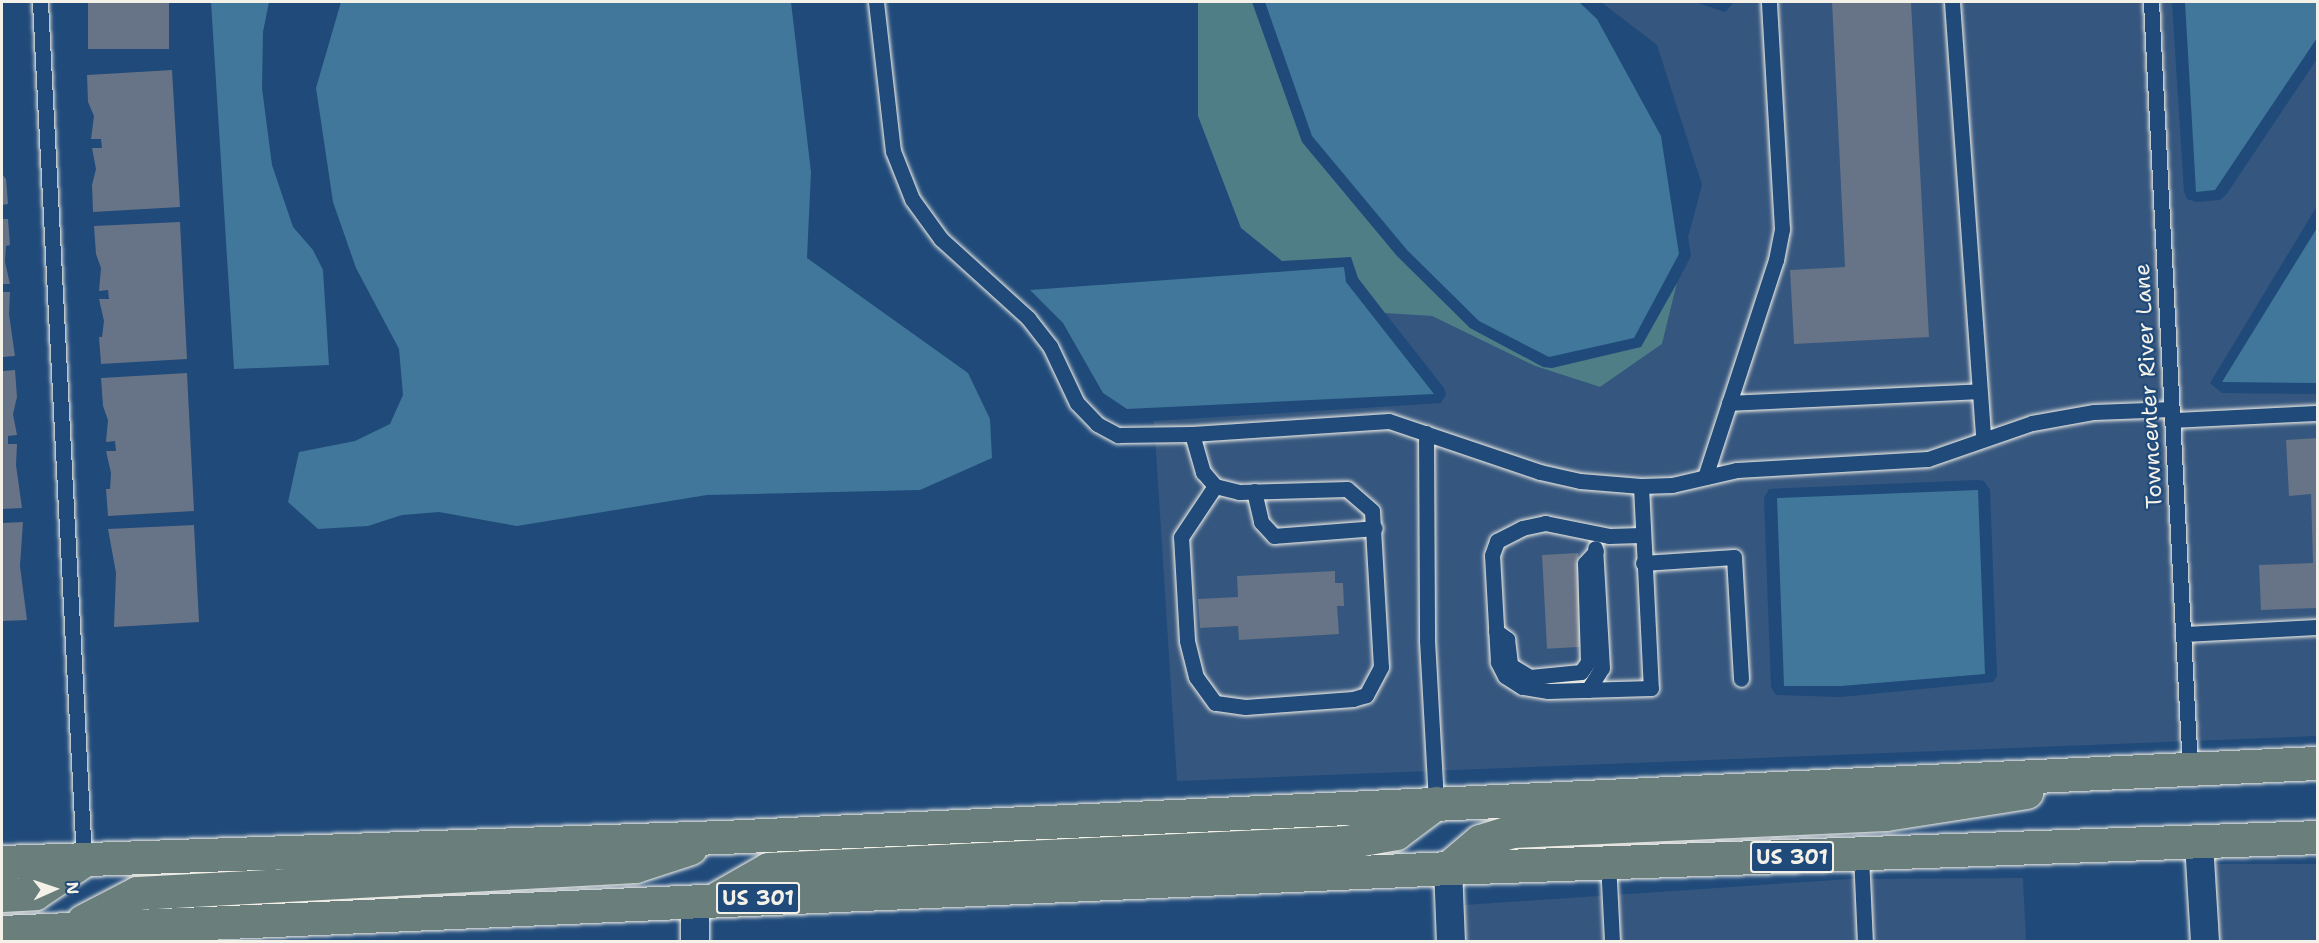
<!DOCTYPE html>
<html>
<head>
<meta charset="utf-8">
<style>
	body { margin:0 }
	#map { position:relative; width:2319px; height:943px; overflow:hidden; background:#1f4a7a; font-family:"Shantell Sans",sans-serif }
	div>[style] { position:absolute }
	.built>* { inset:0; background:#35567e; transform-origin:0 0 }
	.green>* { inset:0; background:#4f7e87 }
	.water>* { inset:0; background:#40779b }
	.building>* { inset:0; background:#677386; transform-origin:0 0 }
	.roads { filter:drop-shadow(0 0 2px #f4f1e8) drop-shadow(0 0 2px #f4f1e8) }
	.service>* { height:15px; margin:-7.5px; padding:0 7.5px; transform-origin:7.5px; border-radius:7.5px; background:#1f4a7a }
	.minor>* { height:28px; margin:-14px; padding:0 14px; transform-origin:14px; border-radius:14px; background:#1f4a7a }
	.primary>* { height:33px; margin:-16.5px; padding:0 16.5px; transform-origin:16.5px; border-radius:16.5px; background:#6a7f7c }
	span { translate:-50% -50%; white-space:nowrap; text-align:center; line-height:1.15; -webkit-text-stroke:4.5px #1f4a7a; paint-order:stroke }
	.shield-label span { padding:2px 4px; background:#1f4a7a; border:2px solid; border-radius:4px; -webkit-text-stroke-width:0 }
	.shield-label { font-size:21px; color:#f4f1e8; font-weight:700 }
	.street-label { font-size:22px; color:#f4f1e8 }
	.frame { position:absolute; inset:0; border:3px solid #f4f1e8; pointer-events:none }
	.north { position:absolute; left:24px; top:859px; width:60px; height:60px; -webkit-text-stroke:4px #1f4a7a; paint-order:stroke; rotate:87deg; font-size:16px; font-weight:700; line-height:24px; text-align:center; color:#f4f1e8 }
	.north::after { content:''; display:block; margin:auto; width:21px; height:27px; background:#f4f1e8; clip-path:polygon(50% 0,100% 100%,50% 72%,0 100%) }
</style>
</head>
<body>
<div id="map">
	<div class="built">
		<i style="clip-path:polygon(evenodd,1601px 2px,1695px 2px,1725px 12px,1734px 2px,2172px 2px,2184px 192px,2187px 199px,2197px 202px,2220px 200px,2226px 195px,2317px 59px,2317px 206px,2210px 383px,2222px 393px,2317px 394px,2317px 736px,1177px 781px,1154px 421px,1441px 403px,1446px 394px,1444px 388px,1385px 313px,1389px 312px,1432px 316px,1535px 366px,1600px 387px,1662px 344px,1677px 283px,1691px 256px,1688px 237px,1702px 185px,1657px 45px,1601px 2px,1977px 480px,1984px 481px,1990px 490px,1997px 676px,1993px 682px,1841px 697px,1776px 695px,1771px 687px,1764px 498px,1769px 489px,1977px 480px)"></i>
		<i style="left:2317px;top:864px;width:77px;height:102px;rotate:90deg"></i>
		<i style="clip-path:polygon(2023px 878px,2026px 941px,1466px 941px,1464px 905px,1850px 879px)"></i>
	</div>
	<div class="green">
		<i style="clip-path:polygon(1198px 2px,1252px 2px,1302px 142px,1397px 256px,1470px 328px,1543px 367px,1552px 368px,1641px 347px,1677px 283px,1662px 344px,1600px 387px,1535px 366px,1432px 316px,1385px 313px,1358px 278px,1351px 257px,1282px 261px,1241px 228px,1198px 116px)"></i>
	</div>
	<div class="water">
		<i style="clip-path:polygon(211px 2px,269px 2px,263px 32px,262px 88px,272px 165px,293px 227px,313px 250px,323px 270px,329px 365px,234px 369px)"></i>
		<i style="clip-path:polygon(341px 2px,791px 2px,811px 172px,807px 258px,968px 373px,990px 419px,992px 458px,920px 490px,707px 495px,517px 526px,439px 512px,402px 515px,368px 526px,318px 529px,288px 502px,299px 452px,355px 441px,390px 424px,403px 395px,399px 349px,356px 268px,333px 202px,316px 88px)"></i>
		<i style="clip-path:polygon(1265px 2px,1579px 2px,1597px 19px,1661px 136px,1679px 254px,1634px 338px,1549px 357px,1479px 321px,1407px 250px,1312px 136px)"></i>
		<i style="clip-path:polygon(2185px 2px,2317px 2px,2317px 38px,2215px 190px,2196px 192px)"></i>
		<i style="clip-path:polygon(2317px 228px,2317px 383px,2222px 382px)"></i>
		<i style="clip-path:polygon(1344px 267px,1346px 282px,1434px 394px,1127px 409px,1103px 393px,1063px 323px,1030px 290px)"></i>
		<i style="clip-path:polygon(1978px 490px,1985px 674px,1841px 686px,1784px 686px,1777px 498px)"></i>
	</div>
	<div class="building">
		<i style="left:88px;top:2px;width:81px;height:47px"></i>
		<i style="clip-path:polygon(1832px 2px,1911px 2px,1929px 337px,1794px 344px,1790px 270px,1845px 267px)"></i>
		<i style="clip-path:polygon(172px 70px,180px 207px,93px 212px,92px 185px,96px 169px,92px 148px,102px 148px,101px 139px,91px 139px,94px 116px,88px 102px,87px 75px)"></i>
		<i style="clip-path:polygon(2px 174px,6px 179px,8px 204px,2px 205px)"></i>
		<i style="clip-path:polygon(2px 219px,8px 219px,10px 245px,6px 246px,5px 262px,10px 284px,2px 284px)"></i>
		<i style="clip-path:polygon(180px 222px,187px 359px,101px 364px,99px 337px,102px 337px,104px 321px,99px 299px,109px 299px,108px 290px,99px 291px,101px 268px,96px 254px,94px 226px)"></i>
		<i style="clip-path:polygon(2px 292px,10px 292px,9px 314px,15px 356px,2px 357px)"></i>
		<i style="clip-path:polygon(15px 370px,17px 397px,13px 414px,17px 435px,8px 436px,8px 444px,17px 444px,16px 465px,22px 508px,2px 509px,2px 371px)"></i>
		<i style="clip-path:polygon(187px 373px,194px 511px,108px 516px,106px 489px,110px 489px,111px 473px,106px 451px,116px 451px,115px 441px,106px 442px,108px 420px,103px 406px,101px 378px)"></i>
		<i style="clip-path:polygon(2318px 438px,2318px 608px,2261px 610px,2259px 565px,2313px 563px,2311px 494px,2289px 496px,2286px 440px)"></i>
		<i style="clip-path:polygon(23px 522px,20px 566px,27px 620px,2px 621px,2px 523px)"></i>
		<i style="clip-path:polygon(194px 525px,199px 622px,114px 627px,116px 573px,108px 529px)"></i>
		<i style="left:1578px;top:553px;width:94px;height:36px;rotate:87deg"></i>
		<i style="clip-path:polygon(1335px 571px,1335px 583px,1343px 583px,1344px 606px,1337px 606px,1339px 634px,1239px 640px,1238px 626px,1200px 628px,1198px 599px,1238px 597px,1237px 576px)"></i>
	</div>
	<div class="roads">
		<div class="service">
			<i style="left:40px;top:2px;width:859px;rotate:87.06deg"></i>
			<i style="left:876px;top:2px;width:150px;rotate:83.5deg"></i>
			<i style="left:893px;top:151px;width:52px;rotate:68.4deg"></i>
			<i style="left:912px;top:199px;width:49px;rotate:54.1deg"></i>
			<i style="left:941px;top:239px;width:118px;rotate:42.2deg"></i>
			<i style="left:1028px;top:318px;width:36px;rotate:52deg"></i>
			<i style="left:1050px;top:346px;width:63px;rotate:64.7deg"></i>
			<i style="left:1077px;top:403px;width:29px;rotate:46deg"></i>
			<i style="left:1097px;top:424px;width:24px;rotate:28deg"></i>
			<i style="left:1118px;top:435px;width:74px;rotate:-0.8deg"></i>
			<i style="left:1192px;top:434px;width:197px;rotate:-3.8deg"></i>
			<i style="left:1389px;top:421px;width:159px;rotate:18.7deg"></i>
			<i style="left:1540px;top:472px;width:41px;rotate:12.7deg"></i>
			<i style="left:1580px;top:481px;width:61px;rotate:4.7deg"></i>
			<i style="left:1641px;top:486px;width:31px;rotate:-2deg"></i>
			<i style="left:1672px;top:485px;width:67px;rotate:-13deg"></i>
			<i style="left:1737px;top:470px;width:191px;rotate:-3.3deg"></i>
			<i style="left:1928px;top:459px;width:110px;rotate:-19.1deg"></i>
			<i style="left:2032px;top:423px;width:63px;rotate:-10.1deg"></i>
			<i style="left:2094px;top:412px;width:78px;rotate:-2.2deg"></i>
			<i style="left:1952px;top:2px;width:438px;rotate:85.9deg"></i>
			<i style="left:2151px;top:2px;width:768px;rotate:87.09deg"></i>
			<i style="left:1729px;top:403px;width:250px;rotate:-2.7deg"></i>
			<i style="left:2173px;top:420px;width:145px;rotate:-2.8deg"></i>
			<i style="left:1426px;top:433px;width:207px;rotate:89.7deg"></i>
			<i style="left:1427px;top:640px;width:163px;rotate:86.8deg"></i>
			<i style="left:1192px;top:434px;width:40px;rotate:74deg"></i>
			<i style="left:1203px;top:472px;width:18px;rotate:49deg"></i>
			<i style="left:1215px;top:486px;width:25px;rotate:14deg"></i>
			<i style="left:1239px;top:492px;width:108px;rotate:-1.6deg"></i>
			<i style="left:1347px;top:489px;width:33px;rotate:41deg"></i>
			<i style="left:1372px;top:511px;width:156px;rotate:86.7deg"></i>
			<i style="left:1381px;top:667px;width:32px;rotate:118deg"></i>
			<i style="left:1366px;top:695px;width:14px;rotate:163deg"></i>
			<i style="left:1353px;top:699px;width:108px;rotate:175.8deg"></i>
			<i style="left:1245px;top:707px;width:30px;rotate:-172deg"></i>
			<i style="left:1215px;top:703px;width:32px;rotate:-126deg"></i>
			<i style="left:1196px;top:677px;width:38px;rotate:-104deg"></i>
			<i style="left:1187px;top:640px;width:103px;rotate:-93.3deg"></i>
			<i style="left:1181px;top:537px;width:61px;rotate:-56.3deg"></i>
			<i style="left:1705px;top:477px;width:228px;rotate:-71.9deg"></i>
			<i style="left:1776px;top:260px;width:32px;rotate:-79deg"></i>
			<i style="left:1782px;top:229px;width:227px;rotate:-93.3deg"></i>
			<i style="left:1641px;top:486px;width:202px;rotate:87.2deg"></i>
			<i style="left:1651px;top:688px;width:103px;rotate:178.3deg"></i>
			<i style="left:1548px;top:691px;width:26px;rotate:-171deg"></i>
			<i style="left:1522px;top:687px;width:20px;rotate:-147deg"></i>
			<i style="left:1505px;top:676px;width:16px;rotate:-117deg"></i>
			<i style="left:1498px;top:662px;width:107px;rotate:-93.2deg"></i>
			<i style="left:1492px;top:555px;width:15px;rotate:-70deg"></i>
			<i style="left:1497px;top:541px;width:28px;rotate:-27deg"></i>
			<i style="left:1522px;top:528px;width:24px;rotate:-12deg"></i>
			<i style="left:1545px;top:523px;width:65px;rotate:11.5deg"></i>
			<i style="left:1609px;top:536px;width:32px;rotate:-2deg"></i>
			<i style="left:1254px;top:491px;width:32px;rotate:77deg"></i>
			<i style="left:1261px;top:522px;width:19px;rotate:47deg"></i>
			<i style="left:1274px;top:536px;width:101px;rotate:-4.5deg"></i>
			<i style="left:1643px;top:563px;width:91px;rotate:-3.8deg"></i>
			<i style="left:1734px;top:557px;width:122px;rotate:86.7deg"></i>
			<i style="left:1496px;top:631px;width:14px;rotate:36deg"></i>
			<i style="left:1507px;top:639px;width:26px;rotate:83deg"></i>
			<i style="left:1510px;top:665px;width:23px;rotate:31deg"></i>
			<i style="left:1530px;top:677px;width:51px;rotate:-5.6deg"></i>
			<i style="left:1581px;top:672px;width:12px;rotate:-55deg"></i>
			<i style="left:1588px;top:662px;width:99px;rotate:-91.7deg"></i>
			<i style="left:1585px;top:563px;width:16px;rotate:-47deg"></i>
			<i style="left:2183px;top:634px;width:135px;rotate:-3deg"></i>
			<i style="left:1588px;top:690px;width:26px;rotate:-58deg"></i>
			<i style="left:1602px;top:668px;width:120px;rotate:-93.3deg"></i>
			<i style="left:1861px;top:855px;width:87px;rotate:87.4deg"></i>
			<i style="left:1608px;top:862px;width:80px;rotate:87.1deg"></i>
		</div>
		<div class="minor">
			<i style="left:2199px;top:843px;width:99px;rotate:86.5deg"></i>
			<i style="left:1448px;top:868px;width:74px;rotate:87.7deg"></i>
			<i style="left:695px;top:902px;width:40px;rotate:90deg"></i>
		</div>
		<div class="primary">
			<i style="left:2px;top:862px;width:721px;rotate:-1.99deg"></i>
			<i style="left:723px;top:837px;width:1597px;rotate:-2.66deg"></i>
			<i style="left:1448px;top:868px;width:42px;rotate:-40.2deg"></i>
			<i style="left:1480px;top:841px;width:34px;rotate:-17deg"></i>
			<i style="left:1513px;top:831px;width:373px;rotate:-2.6deg"></i>
			<i style="left:1886px;top:814px;width:142px;rotate:-8.9deg"></i>
			<i style="left:2px;top:895px;width:33px;rotate:-3deg"></i>
			<i style="left:35px;top:893px;width:59px;rotate:-34deg"></i>
			<i style="left:719px;top:897px;width:56px;rotate:-29.7deg"></i>
			<i style="left:768px;top:869px;width:579px;rotate:-2.67deg"></i>
			<i style="left:1346px;top:842px;width:51px;rotate:-10.2deg"></i>
			<i style="left:1396px;top:833px;width:50px;rotate:-36.9deg"></i>
			<i style="left:83px;top:921px;width:61px;rotate:-27.4deg"></i>
			<i style="left:137px;top:893px;width:499px;rotate:-3.1deg"></i>
			<i style="left:635px;top:866px;width:58px;rotate:-18.1deg"></i>
			<i style="left:2px;top:932px;width:1447px;rotate:-2.53deg"></i>
			<i style="left:1448px;top:868px;width:871px;rotate:-2.04deg"></i>
		</div>
	</div>
	<div class="shield-label">
		<span style="left:1792px;top:857px">US 301</span>
		<span style="left:758px;top:898px">US 301</span>
	</div>
	<div class="street-label">
		<span style="left:2148px;top:386px;rotate:-93deg">Towncenter River Lane</span>
	</div>
	<div class="frame"></div>
	<div class="north">N</div>
</div>
</body>
</html>
